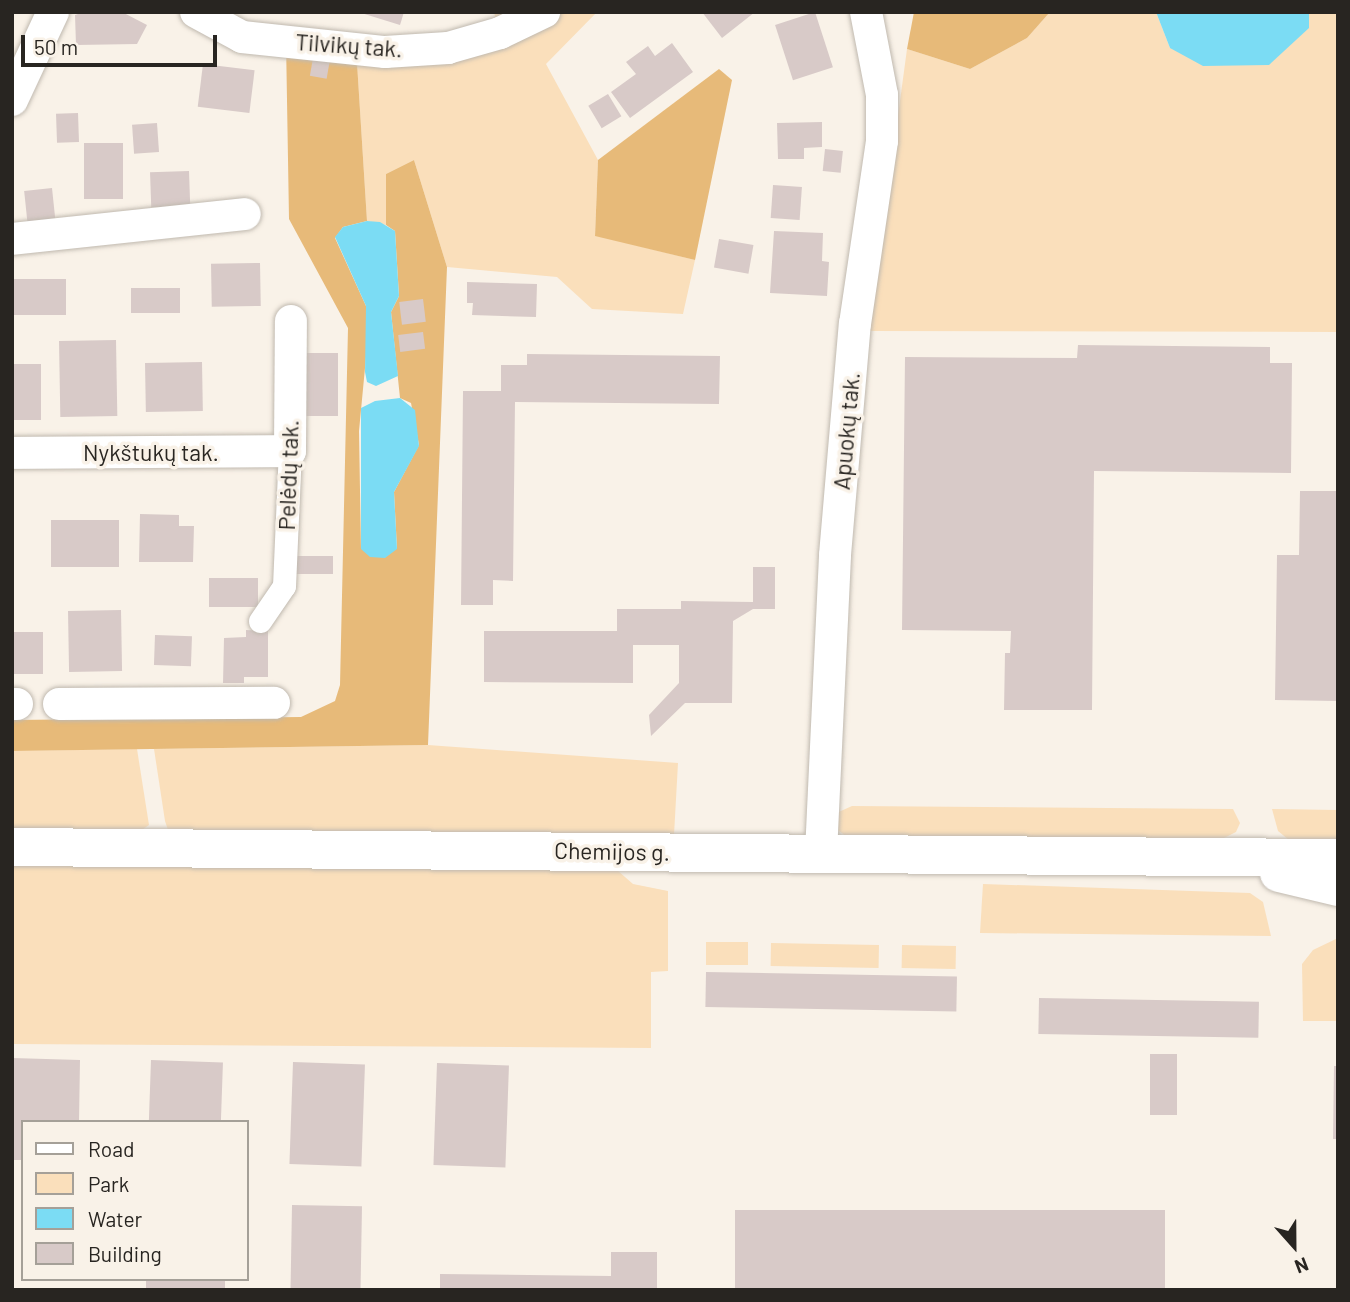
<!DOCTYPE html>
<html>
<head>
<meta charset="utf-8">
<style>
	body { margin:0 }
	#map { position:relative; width:1350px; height:1302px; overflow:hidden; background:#f9f2e8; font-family:Barlow,sans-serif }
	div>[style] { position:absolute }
	.green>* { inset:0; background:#fadfbb; transform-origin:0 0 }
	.forest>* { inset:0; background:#e7ba79 }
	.water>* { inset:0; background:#7bdcf4 }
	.building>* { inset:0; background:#d8cac8; transform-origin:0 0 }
	.roads { filter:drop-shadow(0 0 2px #c0b9af) drop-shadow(0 0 2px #c0b9af) }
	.pedestrian>* { height:23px; margin:-11.5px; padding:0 11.5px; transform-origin:11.5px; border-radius:11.5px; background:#fff }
	.minor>* { height:32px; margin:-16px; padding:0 16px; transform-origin:16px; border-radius:16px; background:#fff }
	.secondary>* { height:38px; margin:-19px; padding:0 19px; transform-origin:19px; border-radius:19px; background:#fff }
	span { translate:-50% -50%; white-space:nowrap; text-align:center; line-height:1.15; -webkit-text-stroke:7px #f9f2e8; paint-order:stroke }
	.street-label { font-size:23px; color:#282521 }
	.frame { position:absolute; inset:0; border:14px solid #282521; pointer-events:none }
	.legend { position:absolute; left:21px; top:1120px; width:228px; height:161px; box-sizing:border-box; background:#f9f2e8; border:2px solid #a5a098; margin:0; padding:9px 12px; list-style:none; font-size:21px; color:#282521 }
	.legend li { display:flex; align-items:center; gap:14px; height:35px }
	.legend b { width:35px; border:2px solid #a5a098 }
	.north { position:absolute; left:1259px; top:1211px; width:70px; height:70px; -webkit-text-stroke:5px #f9f2e8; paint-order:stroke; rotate:159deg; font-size:19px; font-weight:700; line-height:28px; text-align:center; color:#282521 }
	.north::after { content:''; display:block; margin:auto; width:24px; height:32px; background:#282521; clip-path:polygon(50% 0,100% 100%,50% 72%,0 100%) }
	.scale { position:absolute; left:21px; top:35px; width:196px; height:32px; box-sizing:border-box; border:4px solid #282521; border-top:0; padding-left:9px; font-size:21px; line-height:24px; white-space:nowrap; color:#282521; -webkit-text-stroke:5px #f9f2e8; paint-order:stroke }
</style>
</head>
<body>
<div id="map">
	<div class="green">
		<i style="clip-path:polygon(494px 12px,597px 12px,546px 64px,598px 160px,595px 235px,695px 260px,683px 314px,592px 309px,557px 277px,447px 267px,414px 160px,386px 174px,386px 225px,367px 221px,356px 47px,499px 33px)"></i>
		<i style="clip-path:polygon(1050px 12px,1156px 12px,1170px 48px,1309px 28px,1309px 12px,1338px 12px,1338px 332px,869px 331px,907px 49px,970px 69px,1027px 38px)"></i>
		<i style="clip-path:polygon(428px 745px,678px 763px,674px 835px,169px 833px,165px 821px,154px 749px)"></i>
		<i style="clip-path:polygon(137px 749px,149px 825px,139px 832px,12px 830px,12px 751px)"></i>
		<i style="clip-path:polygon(852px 806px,1233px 809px,1240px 823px,1236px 832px,1222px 839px,847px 837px,830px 824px,832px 815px)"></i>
		<i style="clip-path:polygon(1272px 809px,1338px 810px,1338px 842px,1289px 840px,1278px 831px)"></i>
		<i style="clip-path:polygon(12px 865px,617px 870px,633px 884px,668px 891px,668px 971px,651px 972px,651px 1048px,12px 1044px)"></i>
		<i style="clip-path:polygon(983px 884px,1250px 893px,1263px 902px,1271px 936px,980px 933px)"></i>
		<i style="clip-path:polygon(1338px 938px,1338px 1021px,1303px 1021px,1302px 964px,1313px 950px)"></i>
		<i style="left:706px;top:942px;width:42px;height:23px"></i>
		<i style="left:771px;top:943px;width:108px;height:23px;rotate:1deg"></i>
		<i style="left:902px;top:945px;width:54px;height:23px;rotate:1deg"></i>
	</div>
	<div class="forest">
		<i style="clip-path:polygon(914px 12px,1050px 12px,1027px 38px,970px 69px,907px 49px)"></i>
		<i style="clip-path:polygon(286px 41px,356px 47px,367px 221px,343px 227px,335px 238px,366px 306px,369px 326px,359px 431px,361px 549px,397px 549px,394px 492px,419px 445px,411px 403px,400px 398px,391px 312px,399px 296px,395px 231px,386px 225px,386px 174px,414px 160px,447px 267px,428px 745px,12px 751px,12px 720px,301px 717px,335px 701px,340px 685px,348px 328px,289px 219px)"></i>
		<i style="clip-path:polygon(719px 69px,732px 80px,695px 260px,595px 236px,598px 160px)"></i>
	</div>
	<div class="water">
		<i style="clip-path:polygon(1156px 12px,1309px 12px,1309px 28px,1269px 65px,1203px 66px,1170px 48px)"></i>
		<i style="clip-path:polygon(367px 221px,380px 222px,395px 231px,399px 296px,391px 312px,398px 376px,376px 386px,367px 382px,365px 372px,366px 306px,335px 237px,343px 227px)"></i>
		<i style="clip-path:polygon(400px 398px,415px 410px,419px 446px,394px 492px,397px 549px,385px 558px,370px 557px,361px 549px,361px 408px,375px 401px)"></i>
	</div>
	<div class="building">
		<i style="clip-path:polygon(84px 12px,122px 12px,147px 25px,137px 44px,76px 45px,75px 15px)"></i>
		<i style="clip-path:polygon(358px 12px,404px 12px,400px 25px)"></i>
		<i style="clip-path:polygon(702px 12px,755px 12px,722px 38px)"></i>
		<i style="left:815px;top:12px;width:58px;height:42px;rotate:72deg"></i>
		<i style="clip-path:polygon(672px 43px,693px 72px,630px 118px,611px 92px,636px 74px,626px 62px,648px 46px,655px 56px)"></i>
		<i style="left:313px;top:58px;width:17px;height:18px;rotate:10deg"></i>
		<i style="left:203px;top:64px;width:52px;height:43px;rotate:7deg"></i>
		<i style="left:608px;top:94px;width:26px;height:23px;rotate:59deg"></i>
		<i style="left:78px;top:113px;width:29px;height:22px;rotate:88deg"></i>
		<i style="clip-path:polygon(822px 122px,822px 147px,804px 148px,804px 159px,778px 159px,777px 123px)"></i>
		<i style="left:157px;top:123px;width:29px;height:25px;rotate:86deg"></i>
		<i style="left:84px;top:143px;width:39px;height:56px"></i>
		<i style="left:825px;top:149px;width:18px;height:22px;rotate:6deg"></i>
		<i style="left:189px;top:171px;width:35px;height:39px;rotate:88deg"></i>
		<i style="left:773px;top:185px;width:29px;height:33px;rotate:4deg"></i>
		<i style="left:52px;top:188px;width:39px;height:28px;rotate:84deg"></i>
		<i style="clip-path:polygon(774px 231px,823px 233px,822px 261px,829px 262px,827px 296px,770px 293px)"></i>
		<i style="left:719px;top:239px;width:35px;height:29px;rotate:10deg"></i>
		<i style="left:260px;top:263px;width:43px;height:49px;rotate:89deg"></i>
		<i style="left:12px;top:279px;width:54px;height:36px"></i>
		<i style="clip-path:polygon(467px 282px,537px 284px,536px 317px,472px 315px,473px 303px,467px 303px)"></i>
		<i style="left:180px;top:288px;width:25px;height:49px;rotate:90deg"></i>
		<i style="left:423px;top:299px;width:23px;height:24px;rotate:83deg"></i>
		<i style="left:423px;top:332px;width:17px;height:25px;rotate:83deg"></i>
		<i style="left:116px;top:340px;width:76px;height:57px;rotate:89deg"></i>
		<i style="clip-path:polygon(1078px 345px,1270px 347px,1270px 363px,1292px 363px,1291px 473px,1094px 471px,1092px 710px,1004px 710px,1005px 653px,1010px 653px,1011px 631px,902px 630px,905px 357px,1077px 358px)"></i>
		<i style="left:304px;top:353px;width:34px;height:63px"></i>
		<i style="clip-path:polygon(527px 354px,720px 356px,719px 404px,515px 402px,513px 581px,493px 580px,493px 605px,461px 605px,463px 391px,501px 391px,501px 365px,527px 365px)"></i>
		<i style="left:202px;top:362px;width:49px;height:57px;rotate:89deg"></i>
		<i style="left:12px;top:364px;width:29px;height:56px"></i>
		<i style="clip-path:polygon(1300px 491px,1338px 491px,1338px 701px,1275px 700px,1277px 555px,1299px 555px)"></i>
		<i style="clip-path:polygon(140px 514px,179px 515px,179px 526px,194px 526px,193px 562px,139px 562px)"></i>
		<i style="left:51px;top:520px;width:68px;height:47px"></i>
		<i style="left:288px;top:556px;width:45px;height:18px"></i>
		<i style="clip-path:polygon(753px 567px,775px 567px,775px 609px,753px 609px,733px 621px,732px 703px,685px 703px,651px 736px,649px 715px,679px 683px,679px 645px,633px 645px,633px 683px,484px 682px,484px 631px,617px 631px,617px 609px,681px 609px,681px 601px,753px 602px)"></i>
		<i style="left:209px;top:578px;width:49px;height:29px"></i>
		<i style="left:121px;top:610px;width:61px;height:53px;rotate:89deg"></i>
		<i style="clip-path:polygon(246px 630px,268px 631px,268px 677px,244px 677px,244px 683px,223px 683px,224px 638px,246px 637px)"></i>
		<i style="left:12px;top:632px;width:31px;height:42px"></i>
		<i style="left:155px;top:635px;width:37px;height:30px;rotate:2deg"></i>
		<i style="left:706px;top:972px;width:251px;height:35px;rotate:1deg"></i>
		<i style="left:1039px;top:998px;width:220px;height:36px;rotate:1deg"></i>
		<i style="left:1150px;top:1054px;width:27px;height:61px"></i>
		<i style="clip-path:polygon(12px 1058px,80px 1060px,79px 1122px,23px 1122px,23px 1160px,12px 1160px)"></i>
		<i style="left:151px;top:1060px;width:72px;height:62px;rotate:2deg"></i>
		<i style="left:293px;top:1062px;width:72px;height:102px;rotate:2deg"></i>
		<i style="left:437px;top:1063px;width:72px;height:102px;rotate:2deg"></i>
		<i style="clip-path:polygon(1334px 1066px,1338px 1066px,1338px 1139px,1333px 1139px)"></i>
		<i style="left:292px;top:1205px;width:70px;height:85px;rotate:1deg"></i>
		<i style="left:735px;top:1210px;width:430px;height:80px"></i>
		<i style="clip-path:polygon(611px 1252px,657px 1252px,657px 1290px,440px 1290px,440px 1274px,611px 1276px)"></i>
		<i style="left:146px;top:1279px;width:79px;height:11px"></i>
	</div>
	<div class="roads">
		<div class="pedestrian">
			<i style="left:260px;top:621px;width:42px;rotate:-55.6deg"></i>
			<i style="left:284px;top:586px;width:135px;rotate:-87.5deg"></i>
		</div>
		<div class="minor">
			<i style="left:196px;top:12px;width:52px;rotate:28.5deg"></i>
			<i style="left:242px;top:37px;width:144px;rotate:6deg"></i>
			<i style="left:385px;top:52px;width:63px;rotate:-3.6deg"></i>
			<i style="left:448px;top:48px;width:54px;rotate:-16.1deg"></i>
			<i style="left:500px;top:33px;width:49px;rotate:-25.5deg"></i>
			<i style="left:12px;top:100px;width:97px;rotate:-65deg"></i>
			<i style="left:12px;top:239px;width:234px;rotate:-6.1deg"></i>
			<i style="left:12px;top:453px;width:278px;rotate:-0.4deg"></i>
			<i style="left:290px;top:451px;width:130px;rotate:-89.6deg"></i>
			<i style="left:12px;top:704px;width:5px"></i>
			<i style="left:59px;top:704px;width:215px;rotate:-0.3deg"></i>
			<i style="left:821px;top:853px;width:298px;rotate:-87.3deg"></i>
			<i style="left:835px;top:555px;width:232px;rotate:-85.1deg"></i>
			<i style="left:855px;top:324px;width:185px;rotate:-81.6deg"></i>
			<i style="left:882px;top:141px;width:46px;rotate:-90deg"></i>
			<i style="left:882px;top:95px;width:85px;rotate:-100.9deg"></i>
		</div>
		<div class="secondary">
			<i style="left:12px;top:847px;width:1326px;rotate:0.48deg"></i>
			<i style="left:1279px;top:873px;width:61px;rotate:13.3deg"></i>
		</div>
	</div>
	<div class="street-label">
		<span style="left:349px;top:45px;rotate:4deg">Tilvikų tak.</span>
		<span style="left:846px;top:431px;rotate:-85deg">Apuokų tak.</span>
		<span style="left:151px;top:452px">Nykštukų tak.</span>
		<span style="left:288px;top:475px;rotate:-88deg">Pelėdų tak.</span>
		<span style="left:612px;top:851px;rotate:1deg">Chemijos g.</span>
	</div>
	<div class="frame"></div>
	<ul class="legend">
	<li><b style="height:9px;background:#fff"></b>Road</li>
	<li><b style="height:19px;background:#fadfbb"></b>Park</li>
	<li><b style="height:19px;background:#7bdcf4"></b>Water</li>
	<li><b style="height:19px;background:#d8cac8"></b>Building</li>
	</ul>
	<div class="north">N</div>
	<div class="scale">50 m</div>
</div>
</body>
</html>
